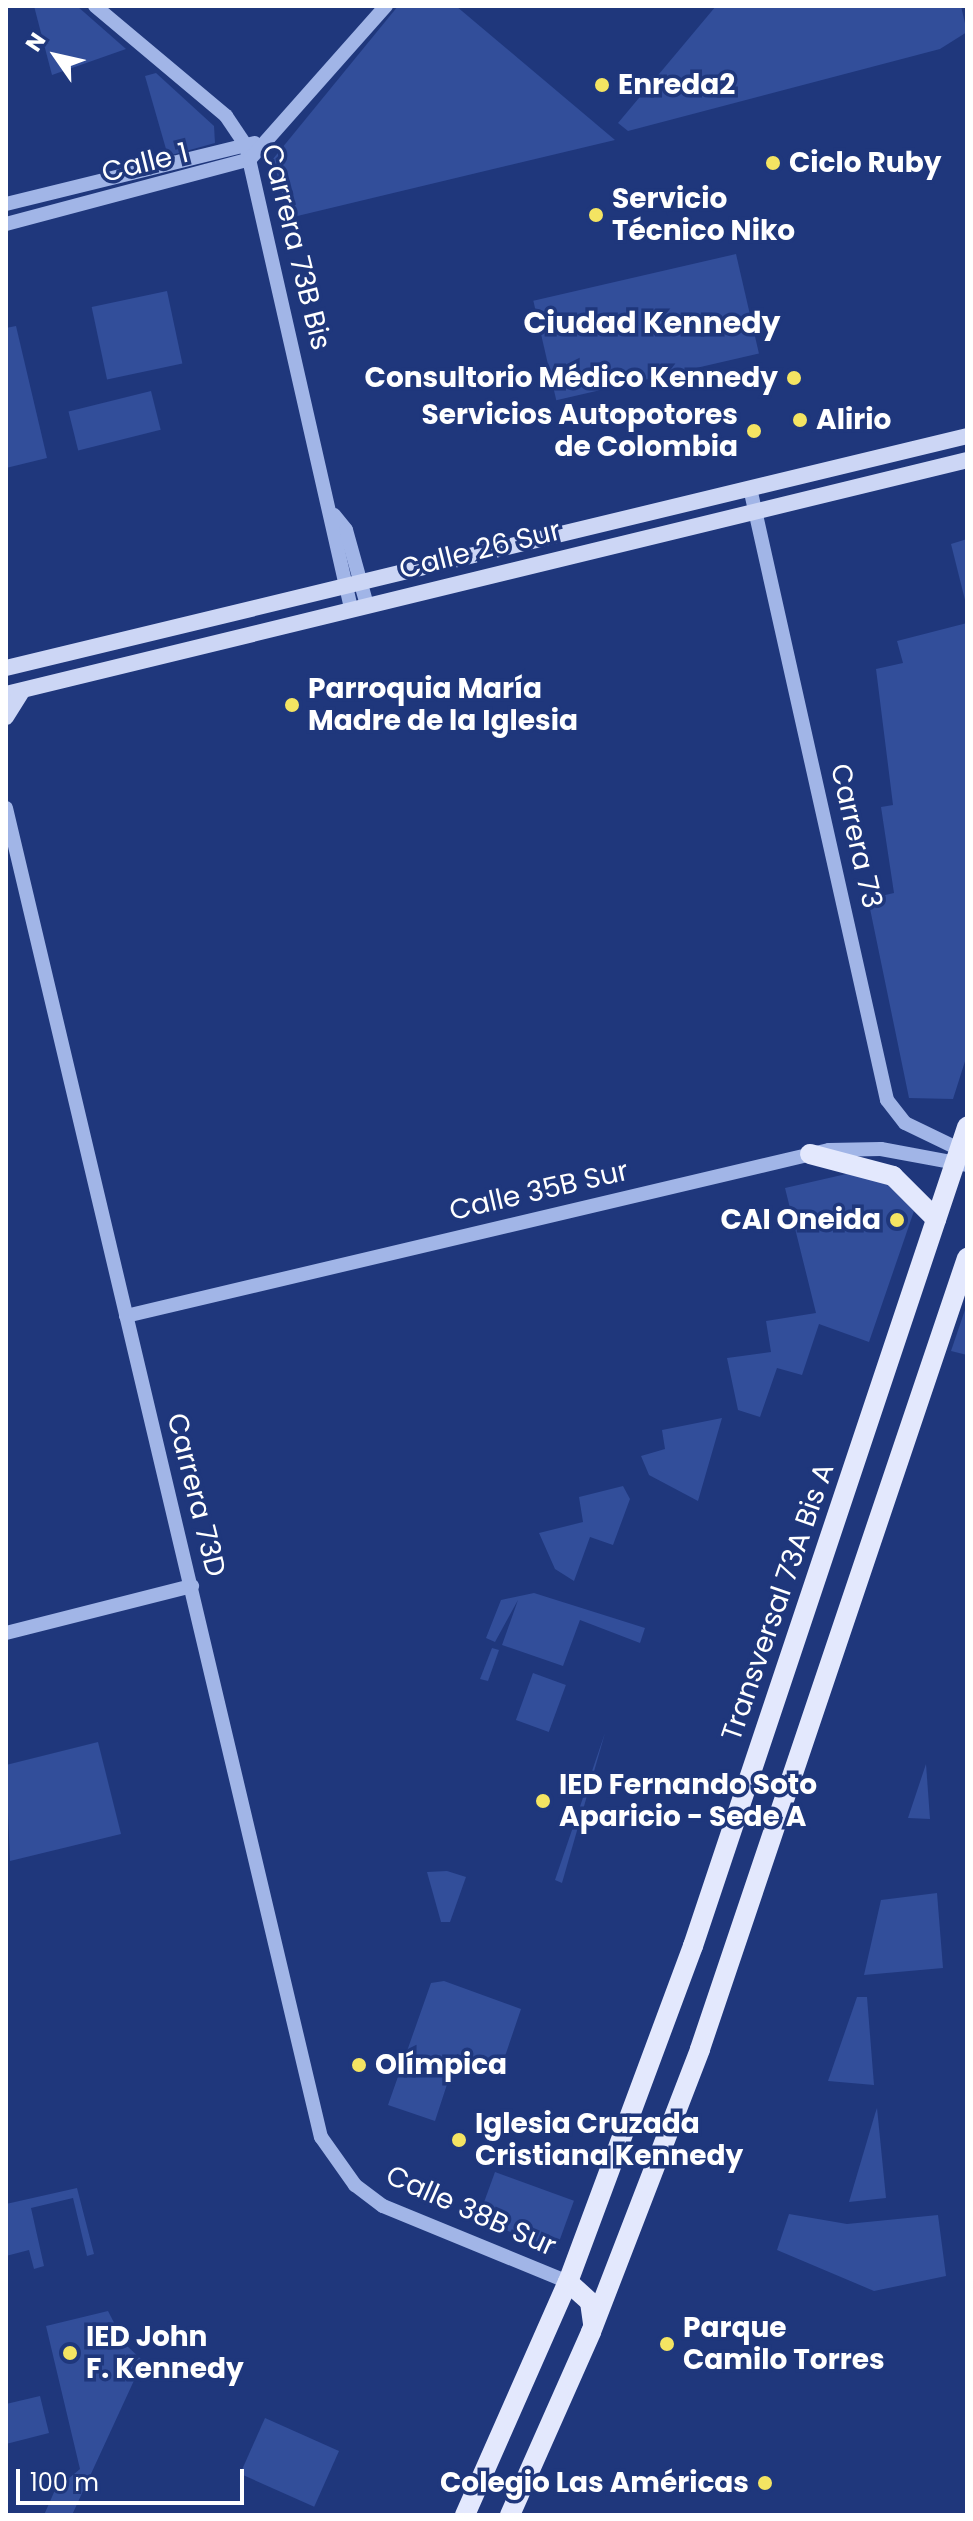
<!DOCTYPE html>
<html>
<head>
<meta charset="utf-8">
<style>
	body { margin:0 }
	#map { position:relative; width:973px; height:2521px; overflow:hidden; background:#1f377c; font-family:Poppins,sans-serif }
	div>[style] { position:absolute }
	.green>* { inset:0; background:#324e9a; transform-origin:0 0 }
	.tertiary>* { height:14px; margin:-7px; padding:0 7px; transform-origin:7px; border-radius:7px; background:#a1b5e7 }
	.secondary>* { height:16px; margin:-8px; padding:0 8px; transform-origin:8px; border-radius:8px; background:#ccd6f5 }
	.primary>* { height:20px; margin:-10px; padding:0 10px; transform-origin:10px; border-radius:10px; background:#e3e8fd }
	.dots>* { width:22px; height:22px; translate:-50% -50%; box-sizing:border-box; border:4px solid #1f377c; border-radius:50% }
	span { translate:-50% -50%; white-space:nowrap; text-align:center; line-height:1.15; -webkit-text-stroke:7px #1f377c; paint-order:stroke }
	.poi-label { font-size:28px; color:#fff; font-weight:700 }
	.left { translate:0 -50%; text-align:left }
	.right { translate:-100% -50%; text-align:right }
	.street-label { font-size:28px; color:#fff }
	.neighbourhood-label { font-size:30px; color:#fff; font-weight:700 }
	.frame { position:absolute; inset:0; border:8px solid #fff; pointer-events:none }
	.north { position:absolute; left:16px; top:16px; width:80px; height:80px; -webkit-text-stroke:6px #1f377c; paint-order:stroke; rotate:304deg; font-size:22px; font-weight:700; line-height:32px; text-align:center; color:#fff }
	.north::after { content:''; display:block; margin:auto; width:28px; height:36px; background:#fff; clip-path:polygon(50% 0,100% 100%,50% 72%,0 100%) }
	.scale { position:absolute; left:16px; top:2469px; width:228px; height:36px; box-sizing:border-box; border:4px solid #fff; border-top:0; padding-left:10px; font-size:24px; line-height:28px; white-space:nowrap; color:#fff; -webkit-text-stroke:6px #1f377c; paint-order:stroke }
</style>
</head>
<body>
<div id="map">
	<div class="green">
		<i style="clip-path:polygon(34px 6px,77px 6px,126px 49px,52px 75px)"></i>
		<i style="clip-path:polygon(398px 6px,456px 6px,615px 140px,289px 218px,273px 159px)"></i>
		<i style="clip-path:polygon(716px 6px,961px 6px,967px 32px,940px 49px,628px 131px,618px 123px)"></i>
		<i style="clip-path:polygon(156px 73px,214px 126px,215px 143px,168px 156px,145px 76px)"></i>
		<i style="left:736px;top:254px;width:102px;height:208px;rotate:77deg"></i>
		<i style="left:167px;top:291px;width:74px;height:77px;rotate:78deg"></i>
		<i style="clip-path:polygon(16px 326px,47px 458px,6px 468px,6px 328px)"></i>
		<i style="left:151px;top:391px;width:40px;height:85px;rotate:76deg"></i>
		<i style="clip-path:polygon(967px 539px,967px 608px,951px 544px)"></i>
		<i style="clip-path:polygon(967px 623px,967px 1055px,953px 1099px,909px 1098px,868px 899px,894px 893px,881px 807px,893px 805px,876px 669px,903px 663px,897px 641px)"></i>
		<i style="clip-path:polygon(855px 1172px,888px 1185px,914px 1211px,869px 1342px,819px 1324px,802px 1375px,777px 1368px,760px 1417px,738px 1410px,727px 1358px,771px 1352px,766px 1321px,816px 1313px,785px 1188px)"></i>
		<i style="clip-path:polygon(967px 1304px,967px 1355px,951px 1351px)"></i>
		<i style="clip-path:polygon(722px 1418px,698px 1501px,649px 1475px,641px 1456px,665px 1449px,662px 1430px)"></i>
		<i style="clip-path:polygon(623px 1486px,630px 1499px,613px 1545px,590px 1537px,574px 1581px,555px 1569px,539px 1533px,583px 1522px,579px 1497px)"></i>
		<i style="clip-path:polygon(534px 1593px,645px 1628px,640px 1643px,580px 1620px,563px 1666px,502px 1645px,518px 1600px,495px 1642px,486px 1638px,501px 1600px)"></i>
		<i style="clip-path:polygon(492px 1648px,499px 1650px,488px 1681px,480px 1679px)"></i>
		<i style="left:533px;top:1673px;width:35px;height:50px;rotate:20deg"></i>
		<i style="clip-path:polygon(605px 1733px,562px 1883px,555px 1880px)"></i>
		<i style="clip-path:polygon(98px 1742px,121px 1834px,10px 1861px,6px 1765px)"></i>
		<i style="clip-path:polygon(926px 1764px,930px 1819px,908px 1818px)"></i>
		<i style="clip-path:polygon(447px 1871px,466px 1877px,450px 1922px,441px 1922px,427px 1872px)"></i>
		<i style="clip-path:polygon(937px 1893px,943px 1968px,864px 1975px,881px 1900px)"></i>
		<i style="clip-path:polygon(444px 1981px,521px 2009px,501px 2068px,457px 2054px,435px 2121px,388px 2105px,431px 1983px)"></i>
		<i style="clip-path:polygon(857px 1997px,867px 1997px,874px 2085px,828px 2081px)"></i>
		<i style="clip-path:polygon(877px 2108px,886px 2198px,849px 2202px,875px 2114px)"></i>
		<i style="left:495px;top:2172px;width:84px;height:51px;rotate:20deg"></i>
		<i style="clip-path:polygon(77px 2188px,94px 2254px,87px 2256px,73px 2198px,31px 2208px,44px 2266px,34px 2269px,29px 2250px,6px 2256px,6px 2204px)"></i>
		<i style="clip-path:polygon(789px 2214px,847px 2224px,938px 2215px,946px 2276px,874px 2291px,777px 2250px)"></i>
		<i style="clip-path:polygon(108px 2311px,125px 2344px,143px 2361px,72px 2515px,44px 2515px,55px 2490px,80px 2469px,46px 2326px)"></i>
		<i style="clip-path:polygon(40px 2396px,49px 2433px,6px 2444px,6px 2404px)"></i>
		<i style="left:265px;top:2418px;width:81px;height:61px;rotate:24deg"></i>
	</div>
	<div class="tertiary">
		<i style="left:95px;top:6px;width:171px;rotate:40deg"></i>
		<i style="left:226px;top:116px;width:36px;rotate:56deg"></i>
		<i style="left:246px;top:146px;width:474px;rotate:77.2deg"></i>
		<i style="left:6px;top:204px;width:256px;rotate:-13.8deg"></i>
		<i style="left:6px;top:224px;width:253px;rotate:-14.9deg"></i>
		<i style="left:250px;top:159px;width:205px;rotate:-48.4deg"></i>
		<i style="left:750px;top:488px;width:627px;rotate:77.38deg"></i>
		<i style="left:887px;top:1100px;width:29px;rotate:52deg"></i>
		<i style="left:905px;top:1123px;width:69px;rotate:25.8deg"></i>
		<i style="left:334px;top:515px;width:19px;rotate:51deg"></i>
		<i style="left:346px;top:530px;width:78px;rotate:74.4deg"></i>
		<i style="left:6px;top:808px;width:1366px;rotate:76.67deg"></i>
		<i style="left:321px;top:2137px;width:59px;rotate:54.7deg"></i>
		<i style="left:355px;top:2185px;width:35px;rotate:37deg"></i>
		<i style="left:383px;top:2206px;width:200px;rotate:22.3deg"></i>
		<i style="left:126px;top:1316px;width:722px;rotate:-13.29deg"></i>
		<i style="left:829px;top:1150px;width:52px;rotate:-1.1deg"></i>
		<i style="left:881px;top:1149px;width:87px;rotate:10.5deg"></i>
		<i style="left:6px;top:1633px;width:192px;rotate:-14.2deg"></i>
	</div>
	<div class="secondary">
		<i style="left:6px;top:668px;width:989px;rotate:-13.57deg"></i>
		<i style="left:6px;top:694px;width:989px;rotate:-13.68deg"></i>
		<i style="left:6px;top:717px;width:31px;rotate:-58deg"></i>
	</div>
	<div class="primary">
		<i style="left:810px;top:1154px;width:86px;rotate:14.8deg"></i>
		<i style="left:893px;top:1176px;width:61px;rotate:45deg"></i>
		<i style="left:568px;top:2282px;width:30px;rotate:42deg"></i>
		<i style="left:590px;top:2302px;width:22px;rotate:82deg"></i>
		<i style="left:465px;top:2515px;width:255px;rotate:-66.2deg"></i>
		<i style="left:568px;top:2282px;width:358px;rotate:-69.6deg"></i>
		<i style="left:693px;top:1946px;width:864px;rotate:-71.5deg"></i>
		<i style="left:510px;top:2515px;width:200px;rotate:-66.1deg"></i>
		<i style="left:591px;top:2332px;width:303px;rotate:-68.9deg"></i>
		<i style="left:700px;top:2049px;width:835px;rotate:-71.35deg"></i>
	</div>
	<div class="dots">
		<i style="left:602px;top:85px;background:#f4e462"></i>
		<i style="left:773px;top:163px;background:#f4e462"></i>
		<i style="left:596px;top:215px;background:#f4e462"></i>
		<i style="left:794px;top:378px;background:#f4e462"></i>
		<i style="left:800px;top:420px;background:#f4e462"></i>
		<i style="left:754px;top:431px;background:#f4e462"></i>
		<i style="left:292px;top:705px;background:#f4e462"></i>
		<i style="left:897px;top:1220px;background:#f4e462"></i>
		<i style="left:543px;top:1801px;background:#f4e462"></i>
		<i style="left:359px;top:2065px;background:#f4e462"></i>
		<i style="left:459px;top:2140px;background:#f4e462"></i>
		<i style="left:667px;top:2344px;background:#f4e462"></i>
		<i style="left:70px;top:2353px;background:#f4e462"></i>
		<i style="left:765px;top:2483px;background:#f4e462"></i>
	</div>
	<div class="poi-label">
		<span class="left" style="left:618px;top:85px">Enreda2</span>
		<span class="left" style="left:789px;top:163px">Ciclo Ruby</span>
		<span class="left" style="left:612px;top:215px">Servicio<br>Técnico Niko</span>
		<span class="right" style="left:778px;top:378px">Consultorio Médico Kennedy</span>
		<span class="right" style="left:738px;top:431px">Servicios Autopotores<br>de Colombia</span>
		<span class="left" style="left:816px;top:420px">Alirio</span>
		<span class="left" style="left:308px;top:705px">Parroquia María<br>Madre de la Iglesia</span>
		<span class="right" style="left:881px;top:1220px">CAI Oneida</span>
		<span class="left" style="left:559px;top:1801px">IED Fernando Soto<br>Aparicio - Sede A</span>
		<span class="left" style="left:375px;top:2065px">Olímpica</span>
		<span class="left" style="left:475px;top:2140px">Iglesia Cruzada<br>Cristiana Kennedy</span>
		<span class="left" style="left:683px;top:2344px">Parque<br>Camilo Torres</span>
		<span class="left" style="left:86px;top:2353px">IED John<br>F. Kennedy</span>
		<span class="right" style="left:749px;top:2483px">Colegio Las Américas</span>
	</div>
	<div class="street-label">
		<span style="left:145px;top:163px;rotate:-14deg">Calle 1</span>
		<span style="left:296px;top:247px;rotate:76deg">Carrera 73B Bis</span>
		<span style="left:480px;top:550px;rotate:-14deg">Calle 26 Sur</span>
		<span style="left:856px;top:836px;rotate:77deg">Carrera 73</span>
		<span style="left:539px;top:1191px;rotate:-13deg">Calle 35B Sur</span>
		<span style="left:196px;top:1495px;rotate:76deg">Carrera 73D</span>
		<span style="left:778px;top:1602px;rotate:-71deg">Transversal 73A Bis A</span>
		<span style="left:471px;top:2211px;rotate:24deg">Calle 38B Sur</span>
	</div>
	<div class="neighbourhood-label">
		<span style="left:652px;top:323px">Ciudad Kennedy</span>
	</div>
	<div class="frame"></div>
	<div class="north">N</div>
	<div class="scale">100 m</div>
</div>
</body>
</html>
